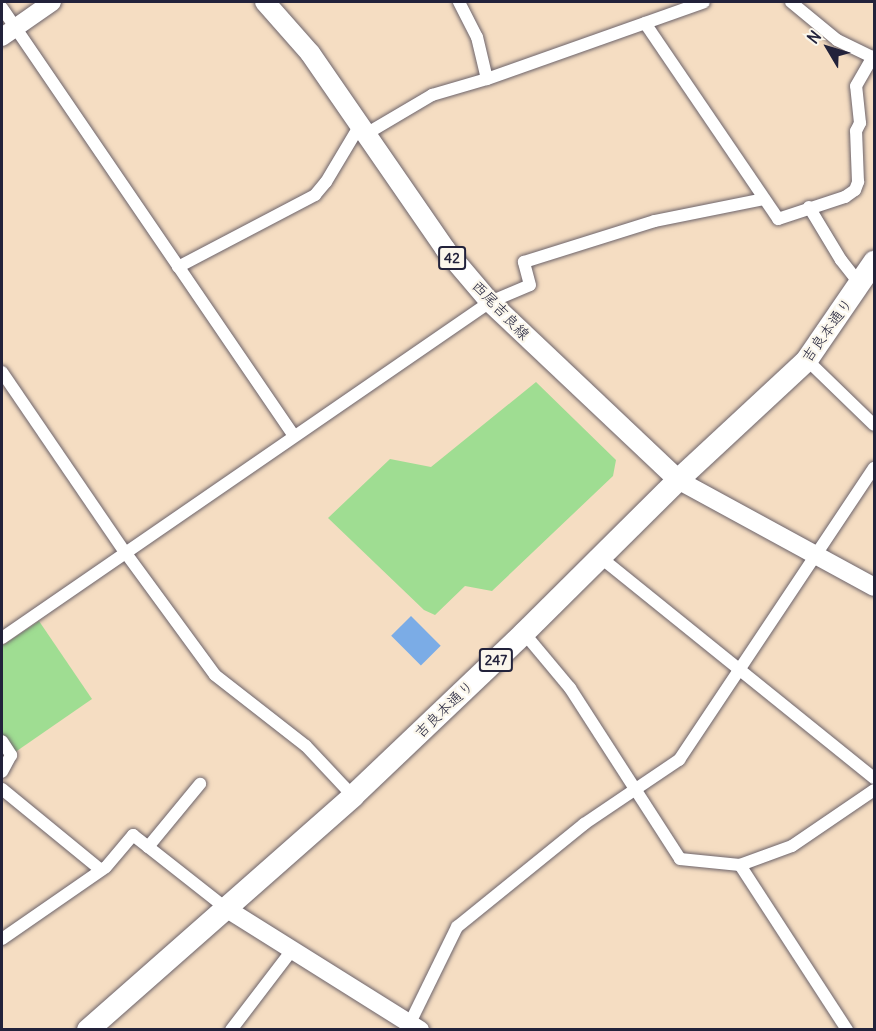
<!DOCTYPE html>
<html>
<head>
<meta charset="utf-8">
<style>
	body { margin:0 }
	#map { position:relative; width:876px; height:1031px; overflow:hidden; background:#f5ddc2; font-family:Delius,"Klee One",sans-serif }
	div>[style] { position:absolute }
	.green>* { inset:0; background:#9fdd92 }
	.water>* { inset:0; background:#7bace6; transform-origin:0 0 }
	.roads { filter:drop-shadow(0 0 2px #6c636a) drop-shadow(0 0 2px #6c636a) }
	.street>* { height:12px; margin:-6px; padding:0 6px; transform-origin:6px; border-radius:6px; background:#fff }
	.secondary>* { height:18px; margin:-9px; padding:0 9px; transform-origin:9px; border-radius:9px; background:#fff }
	.primary>* { height:20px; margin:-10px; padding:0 10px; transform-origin:10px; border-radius:10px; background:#fff }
	.highway>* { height:22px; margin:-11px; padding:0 11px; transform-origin:11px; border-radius:11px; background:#fff }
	span { translate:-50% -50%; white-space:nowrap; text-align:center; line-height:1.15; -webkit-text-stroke:4.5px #fbf7ec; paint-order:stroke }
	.shield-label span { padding:2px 4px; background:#fbf7ec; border:2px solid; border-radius:4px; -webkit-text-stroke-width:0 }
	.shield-label { font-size:14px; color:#22223b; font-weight:700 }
	.street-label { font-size:15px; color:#22223b }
	.frame { position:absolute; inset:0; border:3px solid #22223b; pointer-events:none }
	.north { position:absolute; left:798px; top:18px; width:60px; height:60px; -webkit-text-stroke:4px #fbf7ec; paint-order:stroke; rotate:308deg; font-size:16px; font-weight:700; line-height:24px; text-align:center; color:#22223b }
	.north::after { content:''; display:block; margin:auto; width:21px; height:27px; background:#22223b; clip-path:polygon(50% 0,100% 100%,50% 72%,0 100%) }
</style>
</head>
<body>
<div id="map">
	<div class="green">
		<i style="clip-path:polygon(536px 382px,616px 460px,613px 476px,492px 591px,465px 586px,435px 615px,424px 610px,328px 518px,390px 459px,431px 467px)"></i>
		<i style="clip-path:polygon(39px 621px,92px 699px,11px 755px,2px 741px,2px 646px)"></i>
	</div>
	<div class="water">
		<i style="left:411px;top:616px;width:42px;height:28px;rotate:45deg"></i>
	</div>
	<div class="roads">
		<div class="street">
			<i style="left:459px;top:2px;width:39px;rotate:63deg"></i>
			<i style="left:477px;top:37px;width:43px;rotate:76.6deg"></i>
			<i style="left:791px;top:2px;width:60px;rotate:39.6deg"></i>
			<i style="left:837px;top:40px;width:41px;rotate:25.9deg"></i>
			<i style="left:2px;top:8px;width:518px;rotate:55.7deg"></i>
			<i style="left:645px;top:23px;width:237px;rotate:55.8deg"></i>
			<i style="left:778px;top:219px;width:71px;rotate:-18.2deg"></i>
			<i style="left:845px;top:197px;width:12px;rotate:-35deg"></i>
			<i style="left:855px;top:190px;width:9px;rotate:-69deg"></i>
			<i style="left:858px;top:182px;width:51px;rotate:-92.2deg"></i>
			<i style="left:856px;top:131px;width:9px;rotate:-63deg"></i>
			<i style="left:860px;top:123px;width:37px;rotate:-96deg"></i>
			<i style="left:856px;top:86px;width:34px;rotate:-60deg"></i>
			<i style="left:366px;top:134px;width:77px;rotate:-30.6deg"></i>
			<i style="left:432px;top:95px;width:57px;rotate:-16.2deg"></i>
			<i style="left:487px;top:79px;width:230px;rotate:-19.5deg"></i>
			<i style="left:809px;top:207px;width:62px;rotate:58.9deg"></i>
			<i style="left:841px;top:260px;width:31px;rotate:52deg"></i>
			<i style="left:178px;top:267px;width:155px;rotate:-27.7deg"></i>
			<i style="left:315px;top:195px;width:17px;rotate:-50deg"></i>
			<i style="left:326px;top:182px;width:66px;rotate:-59.2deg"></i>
			<i style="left:807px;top:360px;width:93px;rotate:44.1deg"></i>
			<i style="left:2px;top:372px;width:218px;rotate:55.7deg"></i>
			<i style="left:125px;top:552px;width:152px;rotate:53.8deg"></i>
			<i style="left:215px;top:675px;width:115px;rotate:38deg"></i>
			<i style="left:306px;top:746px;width:69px;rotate:46.8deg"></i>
			<i style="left:600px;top:557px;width:352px;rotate:38.9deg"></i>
			<i style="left:524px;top:633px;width:72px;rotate:50.1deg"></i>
			<i style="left:570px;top:688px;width:203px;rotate:57.2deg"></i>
			<i style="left:680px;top:859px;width:60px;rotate:5.7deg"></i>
			<i style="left:740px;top:865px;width:55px;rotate:-20.1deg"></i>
			<i style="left:792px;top:846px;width:99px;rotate:-34.3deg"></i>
			<i style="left:2px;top:638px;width:592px;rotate:-34.55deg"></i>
			<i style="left:490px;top:302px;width:43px;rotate:-23deg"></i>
			<i style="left:530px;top:285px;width:24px;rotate:-105deg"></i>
			<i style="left:524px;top:262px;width:137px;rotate:-17.4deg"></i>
			<i style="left:655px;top:221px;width:111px;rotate:-11.4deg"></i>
			<i style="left:2px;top:741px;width:17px;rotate:57deg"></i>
			<i style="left:11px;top:755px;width:19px;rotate:118deg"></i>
			<i style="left:2px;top:789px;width:128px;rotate:39.3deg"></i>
			<i style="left:148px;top:847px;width:82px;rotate:-50.5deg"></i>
			<i style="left:740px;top:865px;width:197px;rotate:57deg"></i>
			<i style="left:2px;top:939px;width:126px;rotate:-34.7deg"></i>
			<i style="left:106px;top:867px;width:42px;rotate:-49.8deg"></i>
			<i style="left:133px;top:835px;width:120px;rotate:38.2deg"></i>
			<i style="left:407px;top:1029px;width:114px;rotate:-63.9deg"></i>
			<i style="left:457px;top:927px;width:164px;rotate:-39deg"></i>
			<i style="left:584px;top:824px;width:115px;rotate:-34deg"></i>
			<i style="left:679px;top:760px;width:351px;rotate:-56.3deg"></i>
			<i style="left:231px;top:1030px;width:102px;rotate:-52.6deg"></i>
		</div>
		<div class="secondary">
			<i style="left:2px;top:37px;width:61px;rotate:-35deg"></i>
			<i style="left:678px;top:480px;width:223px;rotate:28.6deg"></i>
			<i style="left:227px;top:909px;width:228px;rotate:32.1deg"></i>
		</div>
		<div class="primary">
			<i style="left:265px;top:2px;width:68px;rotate:48.6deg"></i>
			<i style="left:310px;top:53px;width:238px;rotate:55.4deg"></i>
			<i style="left:445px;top:249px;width:70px;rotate:49.7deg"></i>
			<i style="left:490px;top:302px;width:259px;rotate:43.4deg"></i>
		</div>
		<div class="highway">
			<i style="left:88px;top:1030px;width:354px;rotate:-41.4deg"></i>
			<i style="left:353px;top:796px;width:236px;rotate:-43.6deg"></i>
			<i style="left:524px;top:633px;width:217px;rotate:-44.8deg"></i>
			<i style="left:678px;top:480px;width:176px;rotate:-42.9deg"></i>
			<i style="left:807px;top:360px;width:119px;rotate:-55.6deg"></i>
		</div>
	</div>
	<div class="shield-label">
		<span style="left:452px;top:258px">42</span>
		<span style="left:496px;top:660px">247</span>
	</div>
	<div class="street-label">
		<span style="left:501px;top:310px;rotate:46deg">西尾吉良線</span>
		<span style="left:827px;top:330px;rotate:-54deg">吉良本通り</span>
		<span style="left:444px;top:709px;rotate:-44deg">吉良本通り</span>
	</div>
	<div class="frame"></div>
	<div class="north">N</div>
</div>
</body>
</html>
